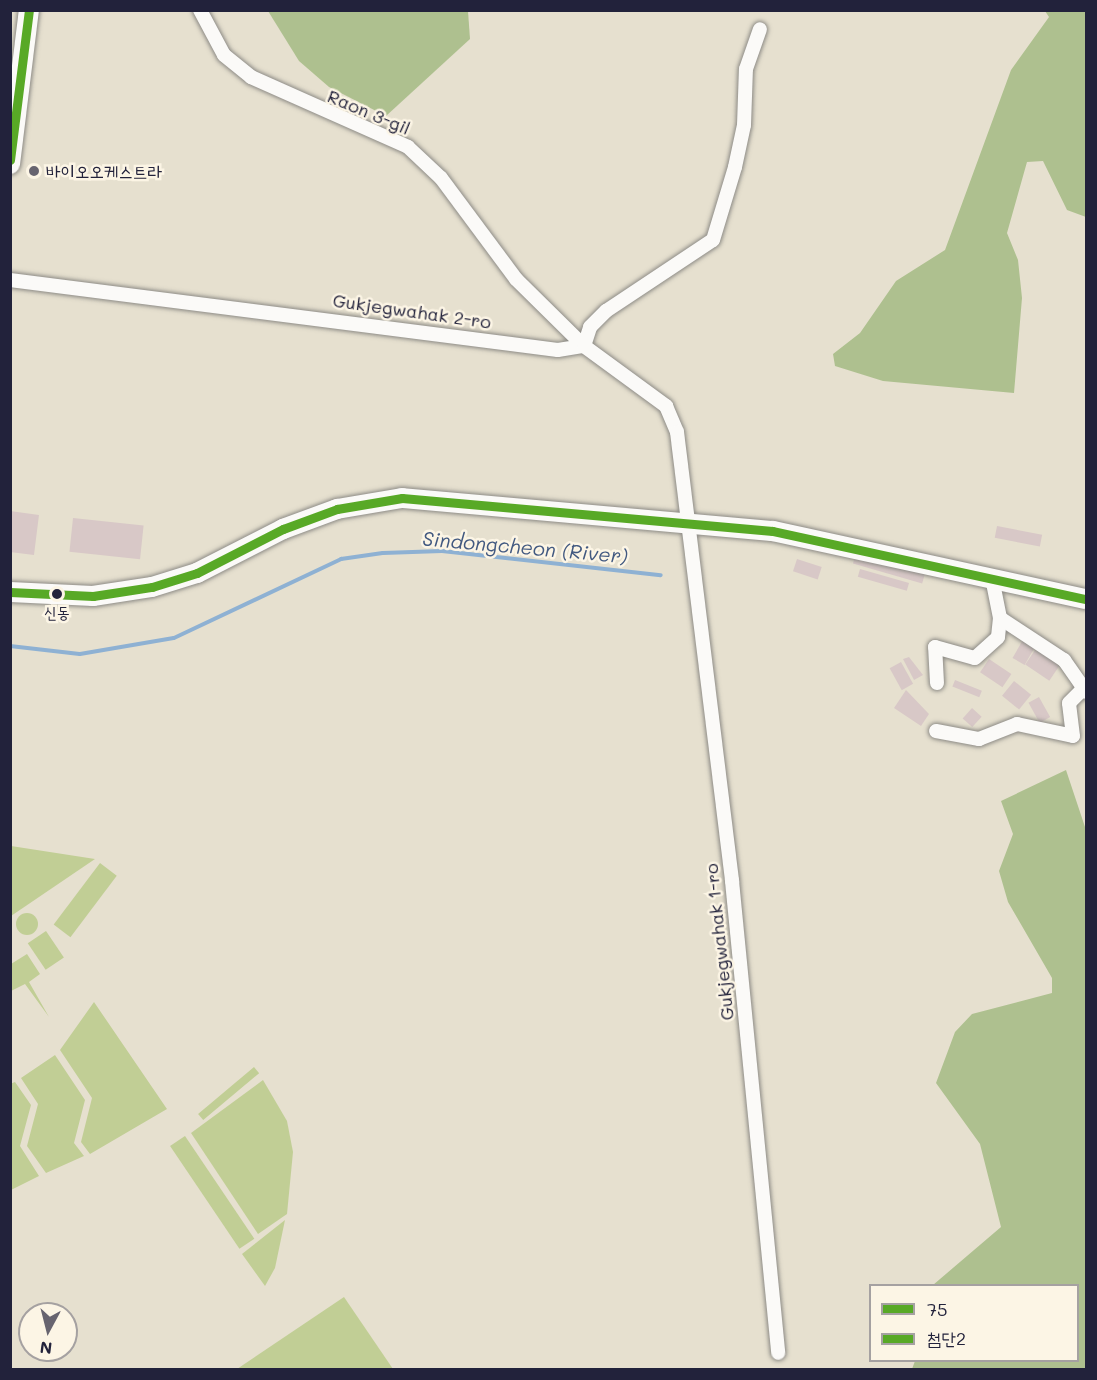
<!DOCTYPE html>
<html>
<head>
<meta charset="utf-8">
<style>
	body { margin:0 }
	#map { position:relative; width:1097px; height:1380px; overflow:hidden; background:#e6e0cf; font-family:Mali,"Poor Story",sans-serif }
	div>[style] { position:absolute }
	.green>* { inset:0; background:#c1ce95; transform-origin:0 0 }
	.round { border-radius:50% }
	.forest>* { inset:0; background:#aec08f }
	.stream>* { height:4px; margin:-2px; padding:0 2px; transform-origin:2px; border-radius:2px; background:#8eb1d3 }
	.building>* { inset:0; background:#d8c8c7; transform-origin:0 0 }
	.roads { filter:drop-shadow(0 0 2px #8d8b86) drop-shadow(0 0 2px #8d8b86) }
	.street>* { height:14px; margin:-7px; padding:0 7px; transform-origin:7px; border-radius:7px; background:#fbfaf8 }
	.secondary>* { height:20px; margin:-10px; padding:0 10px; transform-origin:10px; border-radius:10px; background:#fbfaf8 }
	.bus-1>* { height:9px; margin:-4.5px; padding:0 4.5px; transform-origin:4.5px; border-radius:4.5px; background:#58a926 }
	.bus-2>* { height:9px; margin:-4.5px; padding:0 4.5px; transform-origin:4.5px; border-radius:4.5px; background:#58a926 }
	.dots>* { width:16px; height:16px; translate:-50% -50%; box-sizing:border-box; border:3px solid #fcf5e5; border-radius:50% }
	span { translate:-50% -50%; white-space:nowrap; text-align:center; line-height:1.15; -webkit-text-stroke:5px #fcf5e5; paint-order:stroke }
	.bus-label { font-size:16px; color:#22223b }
	.street-label { font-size:18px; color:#22223b }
	.poi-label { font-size:18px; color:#22223b }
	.left { translate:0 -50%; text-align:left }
	.water-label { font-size:20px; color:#425980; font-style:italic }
	.frame { position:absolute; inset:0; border:12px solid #22223b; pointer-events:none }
	.legend { position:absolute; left:869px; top:1284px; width:210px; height:78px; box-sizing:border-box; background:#fcf5e5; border:2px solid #a5a1a1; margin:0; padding:8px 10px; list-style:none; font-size:18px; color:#22223b }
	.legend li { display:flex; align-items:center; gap:12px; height:30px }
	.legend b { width:30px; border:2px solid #a5a1a1 }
	.north { position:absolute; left:18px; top:1302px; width:60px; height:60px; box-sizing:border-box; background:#fcf5e5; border:2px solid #a5a1a1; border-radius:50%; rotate:187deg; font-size:16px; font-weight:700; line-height:24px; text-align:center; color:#22223b }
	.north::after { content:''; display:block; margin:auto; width:21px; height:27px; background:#67646f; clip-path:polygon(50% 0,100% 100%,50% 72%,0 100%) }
</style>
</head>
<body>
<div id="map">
	<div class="green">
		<i style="clip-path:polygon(11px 846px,95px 859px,11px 916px)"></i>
		<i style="left:100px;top:863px;width:21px;height:77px;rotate:37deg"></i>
		<i class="round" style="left:16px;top:913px;width:22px;height:22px"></i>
		<i style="left:46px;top:931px;width:32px;height:22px;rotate:56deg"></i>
		<i style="clip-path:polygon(27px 954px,40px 974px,29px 982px,49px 1017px,25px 984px,11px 991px,11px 964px)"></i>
		<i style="clip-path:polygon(94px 1002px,167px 1109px,90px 1154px,81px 1142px,92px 1098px,60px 1050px)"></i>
		<i style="clip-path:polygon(55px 1055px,85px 1100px,74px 1143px,84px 1156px,46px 1173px,27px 1146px,38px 1104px,21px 1078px)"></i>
		<i style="left:254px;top:1067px;width:8px;height:73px;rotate:50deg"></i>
		<i style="clip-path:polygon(263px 1080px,287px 1121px,293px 1152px,287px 1214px,258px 1234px,191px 1133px)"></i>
		<i style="clip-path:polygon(15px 1082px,31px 1105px,20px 1146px,39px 1176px,11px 1190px,10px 1084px)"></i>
		<i style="left:185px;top:1136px;width:124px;height:18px;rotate:56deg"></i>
		<i style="clip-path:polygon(285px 1220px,275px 1268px,265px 1286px,242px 1254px)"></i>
		<i style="clip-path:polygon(344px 1297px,393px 1369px,237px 1369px)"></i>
	</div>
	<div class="forest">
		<i style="clip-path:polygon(268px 11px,468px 11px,470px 39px,386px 116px,329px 87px,299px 61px)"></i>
		<i style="clip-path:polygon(1045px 11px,1086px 11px,1086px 217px,1067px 210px,1043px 161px,1027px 162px,1007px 233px,1018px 260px,1022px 298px,1014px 393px,883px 381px,835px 366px,833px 354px,860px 333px,896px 281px,945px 250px,1011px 70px,1049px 17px)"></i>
		<i style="clip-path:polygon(1066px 770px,1086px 830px,1086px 1369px,912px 1369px,915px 1361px,1078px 1360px,1078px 1286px,933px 1285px,1001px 1227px,980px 1144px,936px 1083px,955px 1032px,972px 1014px,1052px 993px,1052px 978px,1008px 902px,999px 871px,1013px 834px,1001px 801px)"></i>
	</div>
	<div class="stream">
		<i style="left:10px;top:646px;width:70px;rotate:6.5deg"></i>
		<i style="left:80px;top:654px;width:95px;rotate:-9.7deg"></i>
		<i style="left:174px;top:638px;width:185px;rotate:-25.3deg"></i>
		<i style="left:341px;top:559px;width:42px;rotate:-8.1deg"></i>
		<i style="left:383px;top:553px;width:59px;rotate:-1.9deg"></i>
		<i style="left:442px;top:551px;width:220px;rotate:6.3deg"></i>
	</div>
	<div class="building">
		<i style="clip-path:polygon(10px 511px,39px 515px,34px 555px,10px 552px)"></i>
		<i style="left:73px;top:518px;width:71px;height:34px;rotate:6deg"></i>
		<i style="left:997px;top:526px;width:46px;height:12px;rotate:11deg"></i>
		<i style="left:856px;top:553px;width:72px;height:11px;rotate:16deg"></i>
		<i style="left:797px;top:559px;width:26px;height:13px;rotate:18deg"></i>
		<i style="left:860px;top:569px;width:51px;height:8px;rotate:16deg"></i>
		<i style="left:1024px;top:638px;width:14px;height:23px;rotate:30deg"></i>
		<i style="left:1037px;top:647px;width:29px;height:21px;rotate:34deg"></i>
		<i style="clip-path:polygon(909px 657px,923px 675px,914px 680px,903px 659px)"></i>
		<i style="left:989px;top:659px;width:27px;height:16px;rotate:34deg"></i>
		<i style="left:901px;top:662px;width:25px;height:13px;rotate:61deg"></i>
		<i style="left:955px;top:680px;width:29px;height:7px;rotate:22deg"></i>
		<i style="left:1014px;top:681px;width:22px;height:19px;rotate:39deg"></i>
		<i style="clip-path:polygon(906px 690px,929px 714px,921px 726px,894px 708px)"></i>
		<i style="left:1039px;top:697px;width:23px;height:12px;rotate:61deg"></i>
		<i style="left:972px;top:708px;width:13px;height:14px;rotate:42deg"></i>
	</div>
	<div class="roads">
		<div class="street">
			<i style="left:200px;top:10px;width:51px;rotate:61.9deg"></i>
			<i style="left:224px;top:55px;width:35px;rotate:39deg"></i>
			<i style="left:251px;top:77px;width:172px;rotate:24deg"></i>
			<i style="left:408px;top:147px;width:45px;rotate:43.2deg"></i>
			<i style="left:441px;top:178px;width:126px;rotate:53.4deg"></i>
			<i style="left:516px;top:279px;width:95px;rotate:44.6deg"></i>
			<i style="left:10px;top:280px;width:552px;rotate:7.28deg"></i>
			<i style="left:558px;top:350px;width:26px;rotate:-9deg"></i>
			<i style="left:584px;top:346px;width:102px;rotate:36.2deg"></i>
			<i style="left:666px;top:406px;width:28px;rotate:67deg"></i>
			<i style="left:677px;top:432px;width:452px;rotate:83deg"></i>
			<i style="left:732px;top:881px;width:474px;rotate:84.4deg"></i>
			<i style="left:584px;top:346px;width:20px;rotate:-72deg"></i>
			<i style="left:590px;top:327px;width:23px;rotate:-45deg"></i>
			<i style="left:606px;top:311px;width:128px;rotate:-33.6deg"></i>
			<i style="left:713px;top:240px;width:76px;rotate:-73.2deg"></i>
			<i style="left:735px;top:167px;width:43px;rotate:-77.9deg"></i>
			<i style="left:744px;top:125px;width:56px;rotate:-88deg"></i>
			<i style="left:746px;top:69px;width:42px;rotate:-70.7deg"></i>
			<i style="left:992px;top:578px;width:41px;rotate:78.7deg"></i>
			<i style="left:1000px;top:618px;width:77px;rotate:33.3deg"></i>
			<i style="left:1064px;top:660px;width:39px;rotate:55deg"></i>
			<i style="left:937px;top:683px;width:36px;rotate:-93deg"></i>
			<i style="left:935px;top:647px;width:41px;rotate:15.4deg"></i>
			<i style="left:975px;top:658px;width:31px;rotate:-42deg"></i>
			<i style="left:998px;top:637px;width:19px;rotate:-84deg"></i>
			<i style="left:936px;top:731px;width:44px;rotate:10.5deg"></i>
			<i style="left:979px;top:739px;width:41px;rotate:-21.5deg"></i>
			<i style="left:1017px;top:724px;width:57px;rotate:12.1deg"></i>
			<i style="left:1073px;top:736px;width:33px;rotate:-97deg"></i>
			<i style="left:1069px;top:703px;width:18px;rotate:-45deg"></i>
		</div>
		<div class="secondary">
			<i style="left:10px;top:164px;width:155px;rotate:-83deg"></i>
			<i style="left:10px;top:592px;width:83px;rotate:2.8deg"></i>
			<i style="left:93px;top:596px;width:60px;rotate:-8.7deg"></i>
			<i style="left:152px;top:587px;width:47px;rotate:-17.3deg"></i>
			<i style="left:197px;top:573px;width:97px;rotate:-27.1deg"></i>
			<i style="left:283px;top:529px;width:58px;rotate:-20.3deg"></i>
			<i style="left:337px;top:509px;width:66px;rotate:-9.6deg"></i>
			<i style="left:402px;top:498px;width:372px;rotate:5.1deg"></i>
			<i style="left:773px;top:531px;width:320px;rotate:12.3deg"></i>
		</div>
	</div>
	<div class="bus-1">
		<i style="left:10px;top:592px;width:83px;rotate:2.8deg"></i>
		<i style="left:93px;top:596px;width:60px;rotate:-8.7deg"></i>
		<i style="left:152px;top:587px;width:47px;rotate:-17.3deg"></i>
		<i style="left:197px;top:573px;width:97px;rotate:-27.1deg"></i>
		<i style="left:283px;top:529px;width:58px;rotate:-20.3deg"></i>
		<i style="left:337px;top:509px;width:66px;rotate:-9.6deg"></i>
		<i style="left:402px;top:498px;width:372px;rotate:5.1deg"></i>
		<i style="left:773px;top:531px;width:320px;rotate:12.3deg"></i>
	</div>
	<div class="bus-2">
		<i style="left:10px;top:160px;width:151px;rotate:-82.8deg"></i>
	</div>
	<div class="dots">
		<i style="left:34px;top:171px;background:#67646f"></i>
		<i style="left:57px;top:594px;background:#22223b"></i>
	</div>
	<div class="bus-label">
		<span style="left:57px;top:612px">신동</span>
	</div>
	<div class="street-label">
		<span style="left:369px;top:112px;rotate:23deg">Raon 3-gil</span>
		<span style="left:412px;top:311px;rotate:8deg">Gukjegwahak 2-ro</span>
		<span style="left:719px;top:942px;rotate:-96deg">Gukjegwahak 1-ro</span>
	</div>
	<div class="poi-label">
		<span class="left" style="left:46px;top:171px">바이오오케스트라</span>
	</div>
	<div class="water-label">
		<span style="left:525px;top:547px;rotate:5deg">Sindongcheon (River)</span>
	</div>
	<div class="frame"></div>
	<ul class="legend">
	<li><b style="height:8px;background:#58a926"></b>75</li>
	<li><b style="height:8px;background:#58a926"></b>첨단2</li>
	</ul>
	<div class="north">N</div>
</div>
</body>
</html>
